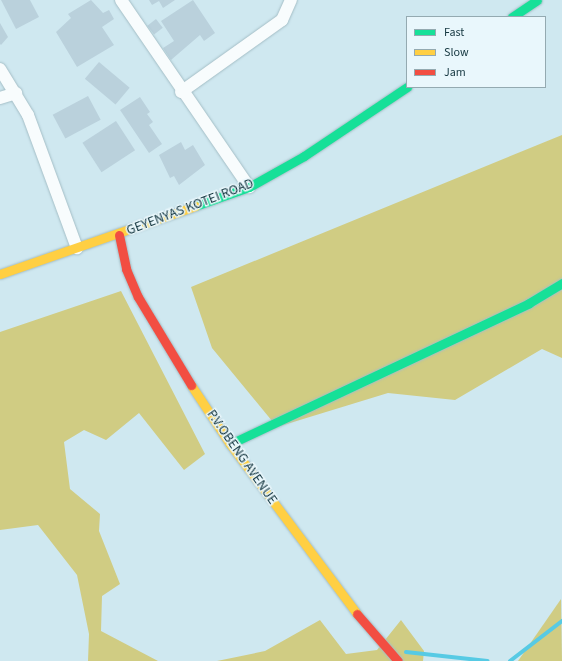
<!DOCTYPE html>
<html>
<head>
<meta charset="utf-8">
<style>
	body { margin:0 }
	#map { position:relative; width:562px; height:661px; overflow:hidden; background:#cfe8f0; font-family:"Source Sans 3",sans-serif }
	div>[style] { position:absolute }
	.green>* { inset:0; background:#d0cc83 }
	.stream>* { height:4px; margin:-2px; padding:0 2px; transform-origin:2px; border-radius:2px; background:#57cae4 }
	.building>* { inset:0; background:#bad1dc; transform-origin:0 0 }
	.roads { filter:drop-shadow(0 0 1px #a4bec6) drop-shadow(0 0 1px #a4bec6) }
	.street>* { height:12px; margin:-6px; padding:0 6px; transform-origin:6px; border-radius:6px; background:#f8fcfd }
	.fast>* { height:9px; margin:-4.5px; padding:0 4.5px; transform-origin:4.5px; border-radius:4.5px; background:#16e098 }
	.slow>* { height:9px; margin:-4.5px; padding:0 4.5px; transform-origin:4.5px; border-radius:4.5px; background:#ffcf43 }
	.jam>* { height:9px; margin:-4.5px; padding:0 4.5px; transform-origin:4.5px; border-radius:4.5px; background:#f24e42 }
	span { translate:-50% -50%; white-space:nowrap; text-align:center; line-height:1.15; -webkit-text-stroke:3px #e9f7fc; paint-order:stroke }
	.street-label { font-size:14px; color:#153740 }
	.legend { position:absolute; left:406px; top:16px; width:140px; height:72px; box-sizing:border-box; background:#e9f7fc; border:1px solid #94aab1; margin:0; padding:5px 7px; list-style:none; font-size:12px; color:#153740 }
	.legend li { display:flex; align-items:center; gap:8px; height:20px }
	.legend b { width:20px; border:1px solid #94aab1 }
</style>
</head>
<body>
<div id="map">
	<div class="green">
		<i style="clip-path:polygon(562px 135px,562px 358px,542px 349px,455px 400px,388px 393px,277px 427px,212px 348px,191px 287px)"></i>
		<i style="clip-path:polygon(121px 291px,205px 454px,184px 470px,139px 413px,106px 440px,84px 430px,64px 442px,70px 489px,100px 514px,99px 531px,120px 584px,102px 596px,101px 631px,158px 661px,88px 661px,89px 634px,77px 575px,38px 525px,0 530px,0 332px)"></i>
		<i style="clip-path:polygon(561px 599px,562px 661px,518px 661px)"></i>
		<i style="clip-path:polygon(320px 620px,346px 654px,377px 650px,401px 620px,424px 651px,423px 661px,217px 661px,265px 651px)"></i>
	</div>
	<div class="stream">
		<i style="left:406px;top:652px;width:82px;rotate:6.3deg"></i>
		<i style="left:510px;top:661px;width:66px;rotate:-37.6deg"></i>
	</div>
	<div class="building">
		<i style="clip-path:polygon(1px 0,30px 0,39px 17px,16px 29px)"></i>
		<i style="clip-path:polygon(91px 0,103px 13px,109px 10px,114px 19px,102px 27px,114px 45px,77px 67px,56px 32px,71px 18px,68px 14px)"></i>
		<i style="clip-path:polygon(149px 0,175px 0,163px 8px,159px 1px,152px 5px)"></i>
		<i style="clip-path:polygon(193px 0,215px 33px,204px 41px,200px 35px,171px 60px,163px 48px,174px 41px,161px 21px)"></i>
		<i style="left:156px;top:19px;width:11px;height:11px;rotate:52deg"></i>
		<i style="clip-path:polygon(0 23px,8px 37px,1px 45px,0 44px)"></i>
		<i style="left:99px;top:62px;width:40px;height:22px;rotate:40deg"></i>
		<i style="left:88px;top:96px;width:27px;height:40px;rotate:62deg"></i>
		<i style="clip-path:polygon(140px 97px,150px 112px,147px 114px,153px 122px,149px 125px,162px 144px,149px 153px,120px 110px)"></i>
		<i style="left:116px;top:121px;width:35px;height:40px;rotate:57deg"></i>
		<i style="clip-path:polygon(181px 142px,185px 150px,193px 145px,205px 165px,179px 185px,174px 176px,170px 178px,159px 155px)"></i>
	</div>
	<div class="roads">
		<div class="street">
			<i style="left:121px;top:0;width:227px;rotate:55.6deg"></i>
			<i style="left:0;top:69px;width:54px;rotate:58.7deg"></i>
			<i style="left:28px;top:115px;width:142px;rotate:69.8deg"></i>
			<i style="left:181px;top:92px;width:124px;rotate:-35.5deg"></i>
			<i style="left:282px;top:20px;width:22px;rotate:-66deg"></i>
			<i style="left:0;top:98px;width:17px;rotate:-17deg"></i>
		</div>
		<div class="fast">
			<i style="left:512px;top:17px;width:30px;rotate:-34deg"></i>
			<i style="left:195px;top:206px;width:57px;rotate:-19.4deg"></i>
			<i style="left:249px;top:187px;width:63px;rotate:-29.4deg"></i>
			<i style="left:304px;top:156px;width:124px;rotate:-33.8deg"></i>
			<i style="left:230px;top:444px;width:331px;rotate:-25.2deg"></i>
			<i style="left:529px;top:303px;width:39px;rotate:-31deg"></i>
		</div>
		<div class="slow">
			<i style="left:0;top:274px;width:207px;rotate:-19.2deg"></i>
			<i style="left:191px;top:385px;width:71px;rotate:56.5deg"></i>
			<i style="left:230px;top:444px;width:212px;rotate:53.2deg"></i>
		</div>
		<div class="jam">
			<i style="left:119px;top:235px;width:35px;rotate:78deg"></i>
			<i style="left:126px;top:269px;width:30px;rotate:67deg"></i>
			<i style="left:138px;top:297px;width:103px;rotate:58.9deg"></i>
			<i style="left:357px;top:614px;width:62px;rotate:48.9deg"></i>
		</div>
	</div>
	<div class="street-label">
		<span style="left:190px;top:207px;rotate:-21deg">GEYENYAS KOTEI ROAD</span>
		<span style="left:242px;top:457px;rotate:55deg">P.V.OBENG AVENUE</span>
	</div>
	<ul class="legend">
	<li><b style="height:5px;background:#16e098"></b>Fast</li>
	<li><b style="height:5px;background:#ffcf43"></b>Slow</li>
	<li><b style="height:5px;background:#f24e42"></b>Jam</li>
	</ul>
</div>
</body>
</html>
